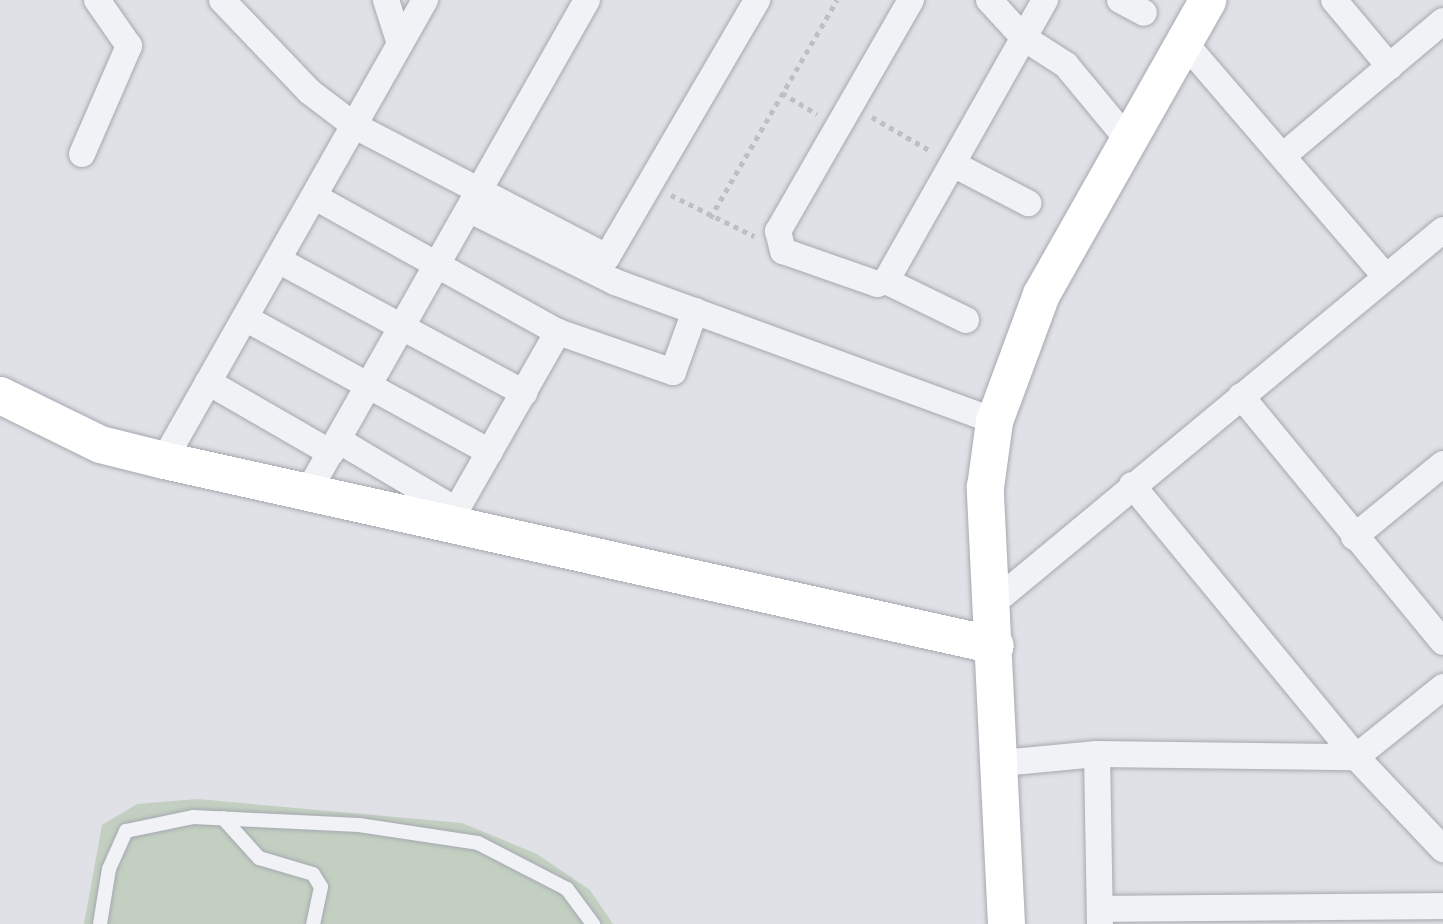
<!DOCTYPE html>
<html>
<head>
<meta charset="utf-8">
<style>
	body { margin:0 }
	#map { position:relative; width:1443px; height:924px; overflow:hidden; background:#dfe1e6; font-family:Ubuntu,sans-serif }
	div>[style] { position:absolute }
	.green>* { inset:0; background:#c3d0c1 }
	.path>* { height:4.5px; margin-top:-2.25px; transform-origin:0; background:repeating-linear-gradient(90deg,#bdbfc5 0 5px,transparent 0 10px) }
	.roads { filter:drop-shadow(0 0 2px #a5a8b0) drop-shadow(0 0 2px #a5a8b0) }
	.lane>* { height:14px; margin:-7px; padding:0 7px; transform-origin:7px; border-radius:7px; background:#f1f2f5 }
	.street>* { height:26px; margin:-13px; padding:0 13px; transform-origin:13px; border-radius:13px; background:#f1f2f5 }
	.secondary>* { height:37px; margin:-18.5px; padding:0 18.5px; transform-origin:18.5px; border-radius:18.5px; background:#fff }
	span { translate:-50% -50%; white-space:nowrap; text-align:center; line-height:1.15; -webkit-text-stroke:6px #eef0f4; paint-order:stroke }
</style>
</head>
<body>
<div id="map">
	<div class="green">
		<i style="clip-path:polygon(197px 799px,462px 823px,537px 854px,590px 890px,613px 924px,84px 924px,102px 825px,137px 804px)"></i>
	</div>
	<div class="path">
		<i style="left:782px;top:93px;width:41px;rotate:31deg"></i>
		<i style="left:872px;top:117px;width:68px;rotate:30deg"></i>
		<i style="left:671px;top:195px;width:93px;rotate:26.3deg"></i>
		<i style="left:710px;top:218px;width:252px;rotate:-59.8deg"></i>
	</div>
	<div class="roads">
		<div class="lane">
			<i style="left:223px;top:818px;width:54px;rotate:48deg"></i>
			<i style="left:259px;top:858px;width:56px;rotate:16.5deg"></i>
			<i style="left:313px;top:874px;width:15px;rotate:58deg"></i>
			<i style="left:321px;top:887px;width:38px;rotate:102deg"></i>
			<i style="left:100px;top:924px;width:56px;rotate:-80.7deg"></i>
			<i style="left:109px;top:869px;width:42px;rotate:-65.9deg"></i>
			<i style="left:126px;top:831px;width:68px;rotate:-11.8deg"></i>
			<i style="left:193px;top:817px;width:166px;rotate:2.8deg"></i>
			<i style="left:359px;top:825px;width:120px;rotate:8.6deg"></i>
			<i style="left:478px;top:843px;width:100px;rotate:27.3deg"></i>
			<i style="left:567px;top:889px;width:44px;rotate:53.4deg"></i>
		</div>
		<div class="street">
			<i style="left:222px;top:0;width:127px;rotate:46.3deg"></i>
			<i style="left:310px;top:92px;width:56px;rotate:37.1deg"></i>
			<i style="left:355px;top:126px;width:284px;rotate:27.5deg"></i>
			<i style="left:607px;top:257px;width:298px;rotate:-59.7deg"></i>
			<i style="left:386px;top:0;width:46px;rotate:72.3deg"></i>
			<i style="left:911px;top:0;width:267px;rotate:119.9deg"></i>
			<i style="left:778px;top:231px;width:21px;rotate:76deg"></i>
			<i style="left:783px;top:251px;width:100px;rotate:19.3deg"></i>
			<i style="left:877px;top:284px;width:9px;rotate:-18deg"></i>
			<i style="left:886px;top:281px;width:323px;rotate:-60.5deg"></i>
			<i style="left:989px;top:0;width:52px;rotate:47.4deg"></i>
			<i style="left:1024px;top:38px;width:50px;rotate:32.7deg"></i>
			<i style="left:1066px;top:65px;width:97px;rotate:50.4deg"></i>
			<i style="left:1120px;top:0;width:27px;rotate:28deg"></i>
			<i style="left:1334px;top:0;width:87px;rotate:50.1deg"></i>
			<i style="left:1183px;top:41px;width:311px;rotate:49.3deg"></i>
			<i style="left:82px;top:154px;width:118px;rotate:-66.5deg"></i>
			<i style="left:129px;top:46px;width:56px;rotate:-124.8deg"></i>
			<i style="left:1284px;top:155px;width:208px;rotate:-40.1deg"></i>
			<i style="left:953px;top:164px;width:85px;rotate:27.5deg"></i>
			<i style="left:315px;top:197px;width:278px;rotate:29.1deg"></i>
			<i style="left:470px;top:210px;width:162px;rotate:26.4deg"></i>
			<i style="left:615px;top:282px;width:404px;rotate:20.1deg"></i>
			<i style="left:278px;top:260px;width:280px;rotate:28.4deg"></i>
			<i style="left:886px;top:281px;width:89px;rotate:26deg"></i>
			<i style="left:245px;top:318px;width:279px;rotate:28.7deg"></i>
			<i style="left:208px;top:382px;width:142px;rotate:30deg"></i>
			<i style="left:1241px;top:396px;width:318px;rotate:50.6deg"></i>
			<i style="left:338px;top:440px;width:137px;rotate:30.7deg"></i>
			<i style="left:164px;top:460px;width:529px;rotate:-60.43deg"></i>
			<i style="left:1132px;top:485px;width:352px;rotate:50.5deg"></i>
			<i style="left:1356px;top:757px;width:127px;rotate:46.6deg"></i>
			<i style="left:309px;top:490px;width:563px;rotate:-60.43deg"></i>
			<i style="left:450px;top:521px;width:218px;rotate:-60.3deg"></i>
			<i style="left:558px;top:332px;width:122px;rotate:19.2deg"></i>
			<i style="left:673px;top:372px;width:65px;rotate:-70.2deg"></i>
			<i style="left:1354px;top:537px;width:115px;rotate:-39.4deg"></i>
			<i style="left:992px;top:604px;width:586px;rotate:-39.67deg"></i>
			<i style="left:1097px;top:754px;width:170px;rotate:89deg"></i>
			<i style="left:1002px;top:763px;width:95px;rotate:-5.4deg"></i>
			<i style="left:1097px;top:754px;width:259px;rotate:0.7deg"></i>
			<i style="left:1356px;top:757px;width:112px;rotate:-38.8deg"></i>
			<i style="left:1100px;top:909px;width:343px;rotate:-0.5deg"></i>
		</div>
		<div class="secondary">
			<i style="left:0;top:395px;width:111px;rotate:26.1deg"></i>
			<i style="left:100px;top:444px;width:66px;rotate:14deg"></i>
			<i style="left:164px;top:460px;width:851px;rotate:12.55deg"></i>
			<i style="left:1006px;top:924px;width:438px;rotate:-92.8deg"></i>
			<i style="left:985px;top:487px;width:67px;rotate:-82.2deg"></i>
			<i style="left:994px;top:421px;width:135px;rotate:-69.7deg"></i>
			<i style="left:1041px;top:294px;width:338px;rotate:-60.5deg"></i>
		</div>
	</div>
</div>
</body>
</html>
